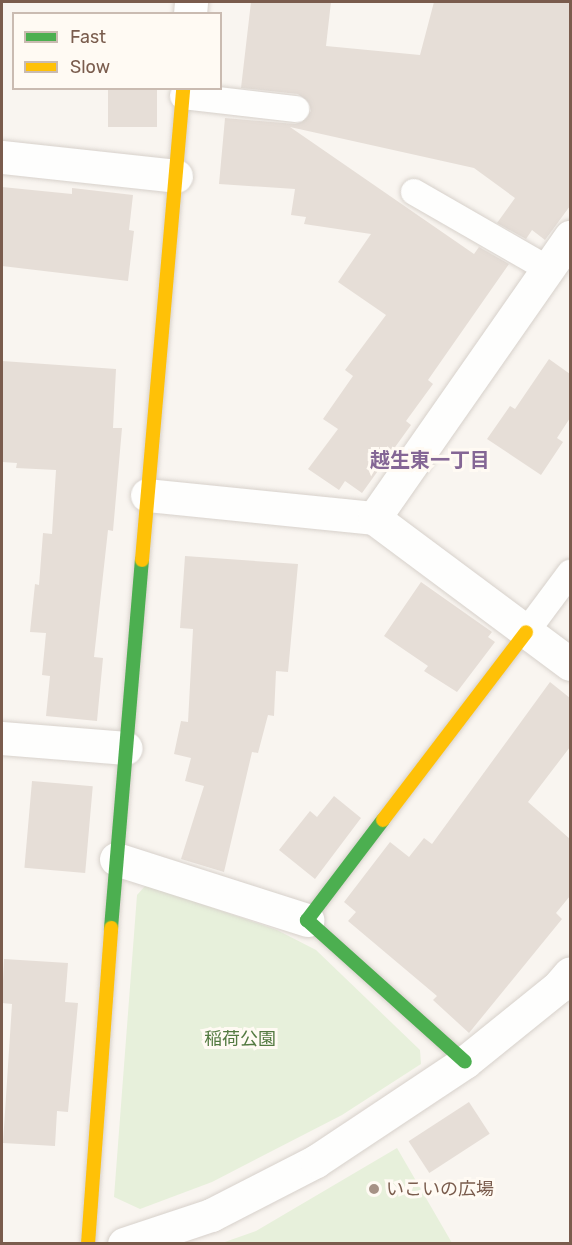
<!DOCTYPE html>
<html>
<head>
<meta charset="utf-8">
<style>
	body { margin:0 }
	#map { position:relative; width:572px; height:1245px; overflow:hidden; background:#f9f5f0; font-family:Rubik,"Noto Sans JP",sans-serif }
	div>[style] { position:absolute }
	.green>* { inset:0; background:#e7f0db }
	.building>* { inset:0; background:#e6ded7; transform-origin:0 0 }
	.roads { filter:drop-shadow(0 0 2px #d7d1cb) drop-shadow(0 0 2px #d7d1cb) }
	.lane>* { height:26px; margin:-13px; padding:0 13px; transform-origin:13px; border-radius:13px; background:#fefefd }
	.street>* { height:33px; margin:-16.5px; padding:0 16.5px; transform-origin:16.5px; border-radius:16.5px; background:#fefefd }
	.fast>* { height:14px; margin:-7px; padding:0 7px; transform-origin:7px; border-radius:7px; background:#4caf50 }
	.slow>* { height:14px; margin:-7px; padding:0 7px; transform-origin:7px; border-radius:7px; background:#ffc107 }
	.dots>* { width:16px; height:16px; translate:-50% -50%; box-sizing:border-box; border:3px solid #fffaf3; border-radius:50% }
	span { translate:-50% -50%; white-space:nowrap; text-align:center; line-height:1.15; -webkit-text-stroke:6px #fffaf3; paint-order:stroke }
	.park-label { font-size:18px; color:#537a41 }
	.poi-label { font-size:18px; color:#7a5c4d }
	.left { translate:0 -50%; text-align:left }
	.neighbourhood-label { font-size:20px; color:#846695; font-weight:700 }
	.frame { position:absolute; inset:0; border:3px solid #7a5c4d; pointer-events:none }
	.legend { position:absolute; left:12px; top:12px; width:210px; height:78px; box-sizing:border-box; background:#fffaf3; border:2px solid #cabbb1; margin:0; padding:8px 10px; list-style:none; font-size:18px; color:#7a5c4d }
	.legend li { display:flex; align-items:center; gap:12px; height:30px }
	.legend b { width:30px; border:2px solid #cabbb1 }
</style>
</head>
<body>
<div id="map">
	<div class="green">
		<i style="clip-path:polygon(146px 885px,277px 930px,316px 950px,420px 1050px,421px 1064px,342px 1115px,212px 1182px,140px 1209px,114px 1197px,137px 895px)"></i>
		<i style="clip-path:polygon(397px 1148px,452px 1243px,222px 1243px,256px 1231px)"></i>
	</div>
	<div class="building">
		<i style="clip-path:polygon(251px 2px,331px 2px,326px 46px,420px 55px,434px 2px,570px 2px,570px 206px,545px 240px,532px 230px,526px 239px,497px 223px,515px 198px,474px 168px,290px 127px,474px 254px,479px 247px,509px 264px,428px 380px,433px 384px,406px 421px,411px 425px,362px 493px,345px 481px,339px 490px,308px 469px,338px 429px,323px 419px,353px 376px,345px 370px,386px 315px,338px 282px,371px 234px,304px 224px,306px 217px,291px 215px,295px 189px,219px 184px,225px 118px,295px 124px,302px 122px,311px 111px,309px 103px,298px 94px,241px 88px)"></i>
		<i style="left:108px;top:88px;width:49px;height:39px"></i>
		<i style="clip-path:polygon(2px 187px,72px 194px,72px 188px,133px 195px,129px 230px,134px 231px,128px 281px,2px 266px)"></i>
		<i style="clip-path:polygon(549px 359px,570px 374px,570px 418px,557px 438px,563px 442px,541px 475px,487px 439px,510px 406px,515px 409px)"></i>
		<i style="clip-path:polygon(2px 361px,116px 369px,113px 428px,122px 428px,113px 531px,108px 530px,94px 657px,103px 658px,97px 721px,46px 716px,50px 676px,42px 675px,46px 633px,30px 632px,35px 584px,39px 585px,43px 533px,52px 534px,56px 470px,16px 468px,17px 463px,2px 462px)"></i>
		<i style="clip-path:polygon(185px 556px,298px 564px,288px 672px,276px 671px,274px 716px,268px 715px,258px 753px,252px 752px,224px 872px,181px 859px,204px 786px,185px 781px,191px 758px,174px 754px,181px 721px,188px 722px,193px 629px,180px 628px)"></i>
		<i style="clip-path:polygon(421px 582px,492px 632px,488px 637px,495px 642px,457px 692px,424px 671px,428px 666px,384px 636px)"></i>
		<i style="clip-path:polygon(550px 682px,570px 698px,570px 747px,528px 802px,570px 839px,570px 896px,556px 913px,562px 919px,469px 1033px,433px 1000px,437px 996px,348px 921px,356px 912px,344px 902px,390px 842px,409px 857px,424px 838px,432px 844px)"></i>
		<i style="left:32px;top:781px;width:61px;height:87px;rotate:5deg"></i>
		<i style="clip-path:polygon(334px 796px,361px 818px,315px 879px,279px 850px,310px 811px,317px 817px)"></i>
		<i style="clip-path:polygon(4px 959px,68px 963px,65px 1002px,78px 1003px,68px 1112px,57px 1111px,55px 1146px,3px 1143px,12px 1004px,2px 1003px)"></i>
		<i style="left:469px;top:1102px;width:38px;height:72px;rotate:57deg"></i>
	</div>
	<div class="roads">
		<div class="lane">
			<i style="left:183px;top:96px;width:114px;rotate:6.6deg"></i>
			<i style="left:414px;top:192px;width:155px;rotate:29.9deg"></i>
			<i style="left:526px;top:632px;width:74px;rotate:-53.3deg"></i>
		</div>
		<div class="street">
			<i style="left:190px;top:14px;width:12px;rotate:-85deg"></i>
			<i style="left:2px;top:157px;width:175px;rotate:6.2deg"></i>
			<i style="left:147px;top:495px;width:228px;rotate:5.8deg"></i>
			<i style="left:374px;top:518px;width:244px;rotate:36.7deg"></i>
			<i style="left:374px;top:518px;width:343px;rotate:-55.1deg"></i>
			<i style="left:2px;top:738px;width:124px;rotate:4.6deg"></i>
			<i style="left:116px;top:859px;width:201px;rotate:17.7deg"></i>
			<i style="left:124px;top:1244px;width:92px;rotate:-18.4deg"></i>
			<i style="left:211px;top:1215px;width:118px;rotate:-27.2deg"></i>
			<i style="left:316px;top:1161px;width:179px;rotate:-33.6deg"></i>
			<i style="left:465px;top:1062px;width:119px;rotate:-38.9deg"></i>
			<i style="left:558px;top:987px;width:18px;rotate:-49deg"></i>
		</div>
		<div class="fast">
			<i style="left:383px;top:820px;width:126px;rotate:127.2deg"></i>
			<i style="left:307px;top:920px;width:212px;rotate:41.9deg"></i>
			<i style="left:111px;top:928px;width:369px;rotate:-85.2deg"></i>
		</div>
		<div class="slow">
			<i style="left:142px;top:560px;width:474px;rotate:-85deg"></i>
			<i style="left:383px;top:820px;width:236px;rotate:-52.7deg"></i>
			<i style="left:88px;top:1244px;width:317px;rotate:-85.8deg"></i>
		</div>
	</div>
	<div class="dots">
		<i style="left:374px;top:1189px;background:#a69286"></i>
	</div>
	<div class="park-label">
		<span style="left:240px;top:1039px">稲荷公園</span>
	</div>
	<div class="poi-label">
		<span class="left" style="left:386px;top:1189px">いこいの広場</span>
	</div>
	<div class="neighbourhood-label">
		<span style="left:430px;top:460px">越生東一丁目</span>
	</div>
	<div class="frame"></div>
	<ul class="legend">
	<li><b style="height:8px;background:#4caf50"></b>Fast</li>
	<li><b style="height:8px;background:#ffc107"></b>Slow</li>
	</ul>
</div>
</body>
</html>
